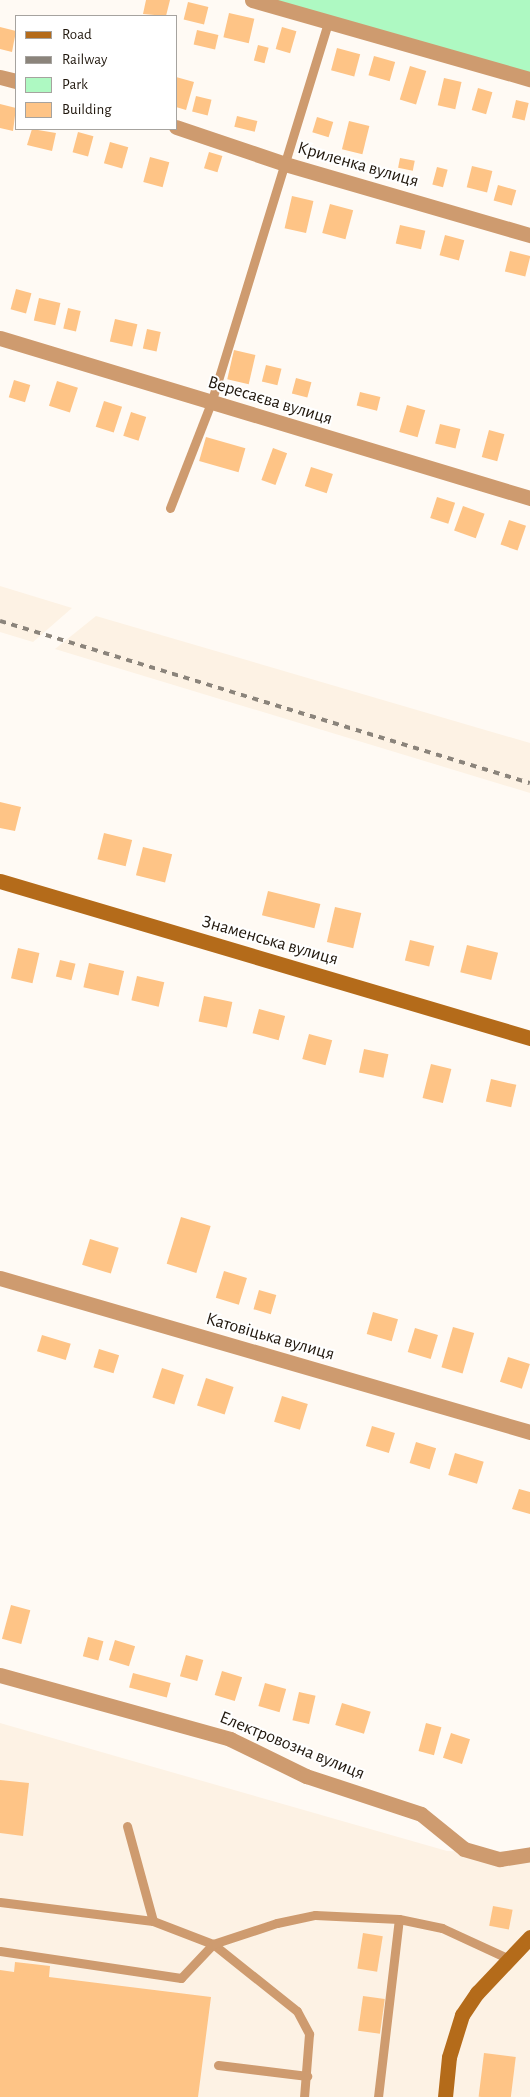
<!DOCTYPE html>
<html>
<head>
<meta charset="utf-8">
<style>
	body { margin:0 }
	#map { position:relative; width:530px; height:2097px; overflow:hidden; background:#fffaf4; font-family:"Alegreya Sans",sans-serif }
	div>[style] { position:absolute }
	.built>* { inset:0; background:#fdf2e4 }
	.green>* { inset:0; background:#aef9c2 }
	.building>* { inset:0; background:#fec486; transform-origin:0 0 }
	.lane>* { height:9px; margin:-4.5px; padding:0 4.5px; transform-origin:4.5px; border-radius:4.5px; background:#ce9b6f }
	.street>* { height:15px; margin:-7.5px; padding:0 7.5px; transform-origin:7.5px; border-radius:7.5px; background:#ce9b6f }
	.secondary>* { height:15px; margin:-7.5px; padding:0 7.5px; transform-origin:7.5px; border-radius:7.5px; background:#b46b1a }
	.rail>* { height:4px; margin-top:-2px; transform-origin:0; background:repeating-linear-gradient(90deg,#8b847b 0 6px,transparent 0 12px) }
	span { translate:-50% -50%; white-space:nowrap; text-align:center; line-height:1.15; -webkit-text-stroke:4px #fff; paint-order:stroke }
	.street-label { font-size:18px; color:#21180e }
	.legend { position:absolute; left:15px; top:15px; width:162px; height:115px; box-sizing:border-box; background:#fff; border:1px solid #a6a39f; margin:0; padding:6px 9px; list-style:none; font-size:15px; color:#21180e }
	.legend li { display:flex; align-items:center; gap:10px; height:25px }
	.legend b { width:25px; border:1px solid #a6a39f }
</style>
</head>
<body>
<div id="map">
	<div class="built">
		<i style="clip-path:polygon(0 586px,72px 608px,33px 642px,0 632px)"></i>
		<i style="clip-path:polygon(96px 616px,530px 743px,530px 793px,55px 649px)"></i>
		<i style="clip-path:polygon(0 1723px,447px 1851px,530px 1854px,530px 2097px,0 2097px)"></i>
	</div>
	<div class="green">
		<i style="clip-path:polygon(252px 0,530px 0,530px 79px)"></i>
	</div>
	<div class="building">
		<i style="clip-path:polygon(146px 0,170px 0,166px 16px,143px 14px)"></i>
		<i style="left:188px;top:2px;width:21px;height:18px;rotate:14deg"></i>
		<i style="left:229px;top:13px;width:26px;height:25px;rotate:13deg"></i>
		<i style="clip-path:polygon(0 27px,16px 31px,12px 52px,0 49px)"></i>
		<i style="left:282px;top:27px;width:15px;height:23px;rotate:16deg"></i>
		<i style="left:197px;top:30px;width:22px;height:15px;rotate:13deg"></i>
		<i style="left:258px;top:45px;width:11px;height:16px;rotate:15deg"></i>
		<i style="left:337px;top:48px;width:24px;height:23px;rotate:15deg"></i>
		<i style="left:374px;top:56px;width:22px;height:20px;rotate:16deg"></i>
		<i style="left:410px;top:66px;width:17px;height:35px;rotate:17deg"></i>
		<i style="clip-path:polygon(176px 77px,194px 82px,186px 110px,176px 107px)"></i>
		<i style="left:444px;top:78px;width:18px;height:28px;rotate:13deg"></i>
		<i style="left:478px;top:88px;width:15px;height:23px;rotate:16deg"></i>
		<i style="left:196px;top:96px;width:16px;height:16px;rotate:14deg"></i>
		<i style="left:516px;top:100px;width:13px;height:18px;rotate:13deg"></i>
		<i style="clip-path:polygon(0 104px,16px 108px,13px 131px,0 128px)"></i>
		<i style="left:237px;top:116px;width:21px;height:11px;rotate:14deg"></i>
		<i style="left:317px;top:117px;width:17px;height:16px;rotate:17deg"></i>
		<i style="left:349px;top:121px;width:21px;height:29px;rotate:14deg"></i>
		<i style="clip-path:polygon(32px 129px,56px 133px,52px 151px,27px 145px)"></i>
		<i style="left:78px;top:132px;width:16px;height:21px;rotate:15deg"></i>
		<i style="left:110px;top:142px;width:19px;height:22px;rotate:16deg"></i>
		<i style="left:209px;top:152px;width:14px;height:17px;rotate:17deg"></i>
		<i style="left:150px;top:157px;width:20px;height:26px;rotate:15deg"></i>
		<i style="left:400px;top:158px;width:15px;height:10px;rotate:11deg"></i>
		<i style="left:472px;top:166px;width:21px;height:22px;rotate:14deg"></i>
		<i style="left:437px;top:167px;width:11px;height:18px;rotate:15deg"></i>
		<i style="left:498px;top:185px;width:19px;height:16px;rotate:16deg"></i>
		<i style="left:292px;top:196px;width:22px;height:33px;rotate:13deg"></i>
		<i style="left:330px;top:204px;width:24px;height:30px;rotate:15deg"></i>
		<i style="left:400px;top:225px;width:26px;height:19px;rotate:13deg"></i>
		<i style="left:445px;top:235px;width:20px;height:21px;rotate:15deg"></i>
		<i style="left:510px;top:251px;width:21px;height:21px;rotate:14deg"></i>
		<i style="left:16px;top:289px;width:16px;height:21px;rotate:15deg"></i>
		<i style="left:39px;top:298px;width:22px;height:23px;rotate:13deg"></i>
		<i style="left:68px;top:308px;width:13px;height:21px;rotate:13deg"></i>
		<i style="left:115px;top:319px;width:23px;height:23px;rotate:13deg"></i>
		<i style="left:147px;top:329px;width:14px;height:20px;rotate:12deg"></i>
		<i style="left:234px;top:350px;width:22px;height:30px;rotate:13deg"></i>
		<i style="left:266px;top:365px;width:16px;height:17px;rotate:14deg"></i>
		<i style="left:296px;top:378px;width:16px;height:16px;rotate:15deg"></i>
		<i style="left:14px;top:380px;width:17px;height:18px;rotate:17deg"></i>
		<i style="left:57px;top:381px;width:22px;height:26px;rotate:18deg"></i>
		<i style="left:360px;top:392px;width:21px;height:14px;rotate:14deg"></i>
		<i style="left:104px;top:401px;width:19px;height:27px;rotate:18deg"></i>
		<i style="left:407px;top:405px;width:19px;height:28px;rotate:16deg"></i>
		<i style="left:131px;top:412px;width:16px;height:25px;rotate:18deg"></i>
		<i style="left:440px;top:424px;width:21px;height:20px;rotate:14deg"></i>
		<i style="left:489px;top:430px;width:16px;height:28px;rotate:15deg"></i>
		<i style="left:206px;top:437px;width:41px;height:25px;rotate:16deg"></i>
		<i style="left:273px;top:448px;width:15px;height:34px;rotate:20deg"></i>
		<i style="left:311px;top:467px;width:23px;height:20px;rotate:18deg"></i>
		<i style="left:437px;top:497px;width:19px;height:22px;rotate:18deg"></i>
		<i style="left:463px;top:506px;width:23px;height:26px;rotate:20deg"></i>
		<i style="left:509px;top:520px;width:18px;height:26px;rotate:19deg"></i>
		<i style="clip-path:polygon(0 802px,21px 807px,15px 831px,0 828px)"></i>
		<i style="left:104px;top:833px;width:29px;height:27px;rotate:14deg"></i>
		<i style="left:143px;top:847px;width:30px;height:29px;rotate:14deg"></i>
		<i style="left:268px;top:891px;width:54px;height:25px;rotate:14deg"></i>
		<i style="left:335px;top:907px;width:27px;height:36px;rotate:13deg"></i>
		<i style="left:410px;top:940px;width:25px;height:21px;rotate:14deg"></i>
		<i style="left:467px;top:945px;width:32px;height:28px;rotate:14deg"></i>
		<i style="left:18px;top:948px;width:22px;height:31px;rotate:13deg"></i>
		<i style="left:60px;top:960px;width:16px;height:17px;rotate:14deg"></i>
		<i style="left:89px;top:963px;width:36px;height:25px;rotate:13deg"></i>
		<i style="left:137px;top:976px;width:28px;height:25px;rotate:13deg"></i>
		<i style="left:204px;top:996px;width:29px;height:26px;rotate:12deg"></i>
		<i style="left:259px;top:1009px;width:27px;height:25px;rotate:15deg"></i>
		<i style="left:309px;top:1034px;width:24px;height:26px;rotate:15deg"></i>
		<i style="left:364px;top:1049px;width:25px;height:24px;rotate:12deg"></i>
		<i style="left:431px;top:1064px;width:21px;height:35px;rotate:14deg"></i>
		<i style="left:491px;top:1079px;width:26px;height:23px;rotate:13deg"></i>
		<i style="left:181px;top:1217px;width:31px;height:49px;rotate:17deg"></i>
		<i style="left:90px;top:1239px;width:30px;height:27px;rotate:17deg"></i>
		<i style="left:224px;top:1271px;width:24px;height:28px;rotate:17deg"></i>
		<i style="left:259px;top:1290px;width:18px;height:20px;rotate:16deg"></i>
		<i style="left:373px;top:1312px;width:26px;height:23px;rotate:16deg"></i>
		<i style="left:453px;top:1327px;width:22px;height:42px;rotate:16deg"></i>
		<i style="left:415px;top:1328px;width:24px;height:25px;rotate:17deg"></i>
		<i style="left:42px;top:1335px;width:30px;height:17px;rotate:17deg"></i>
		<i style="left:99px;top:1349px;width:21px;height:19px;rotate:17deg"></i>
		<i style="left:508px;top:1357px;width:23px;height:26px;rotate:18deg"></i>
		<i style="left:162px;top:1368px;width:23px;height:31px;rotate:18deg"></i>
		<i style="left:206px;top:1378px;width:29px;height:29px;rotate:18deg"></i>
		<i style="left:282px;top:1396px;width:27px;height:27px;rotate:17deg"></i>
		<i style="left:372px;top:1426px;width:24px;height:21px;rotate:17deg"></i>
		<i style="left:416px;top:1442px;width:21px;height:22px;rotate:17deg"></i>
		<i style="left:455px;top:1453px;width:30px;height:23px;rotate:17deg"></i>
		<i style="clip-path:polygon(519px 1489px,530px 1492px,530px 1514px,512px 1509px)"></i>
		<i style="left:11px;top:1605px;width:20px;height:35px;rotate:15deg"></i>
		<i style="left:88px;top:1637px;width:16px;height:20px;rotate:15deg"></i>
		<i style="left:115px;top:1640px;width:21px;height:21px;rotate:17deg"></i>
		<i style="left:186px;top:1655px;width:18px;height:22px;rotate:16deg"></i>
		<i style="left:222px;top:1671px;width:21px;height:25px;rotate:17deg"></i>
		<i style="left:133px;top:1673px;width:39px;height:15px;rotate:15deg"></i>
		<i style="left:265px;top:1683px;width:22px;height:24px;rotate:16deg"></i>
		<i style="left:299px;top:1692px;width:17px;height:29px;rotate:13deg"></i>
		<i style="left:342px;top:1703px;width:30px;height:23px;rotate:17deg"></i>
		<i style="left:426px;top:1723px;width:16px;height:29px;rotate:15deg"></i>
		<i style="left:451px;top:1733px;width:20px;height:26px;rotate:18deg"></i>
		<i style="clip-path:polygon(0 1780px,29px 1783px,23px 1836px,0 1833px)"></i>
		<i style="left:493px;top:1906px;width:20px;height:20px;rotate:11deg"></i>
		<i style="left:363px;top:1933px;width:20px;height:36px;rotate:9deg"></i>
		<i style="clip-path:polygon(15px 1962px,50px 1966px,49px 1977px,211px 1997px,198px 2097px,0 2097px,0 1970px,14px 1972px)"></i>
		<i style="left:363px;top:1996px;width:22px;height:35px;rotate:8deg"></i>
		<i style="left:484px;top:2053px;width:32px;height:44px;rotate:7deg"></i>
	</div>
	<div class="lane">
		<i style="left:170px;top:508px;width:113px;rotate:-68.7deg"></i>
		<i style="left:211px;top:403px;width:398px;rotate:-72.9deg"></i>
		<i style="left:127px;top:1826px;width:98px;rotate:74.7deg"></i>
		<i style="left:0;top:1902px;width:154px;rotate:7.1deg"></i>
		<i style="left:153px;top:1921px;width:64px;rotate:21deg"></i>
		<i style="left:213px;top:1944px;width:107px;rotate:38.6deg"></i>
		<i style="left:297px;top:2011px;width:26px;rotate:62deg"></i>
		<i style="left:309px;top:2034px;width:63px;rotate:94.5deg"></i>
		<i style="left:0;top:1951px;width:183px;rotate:8.5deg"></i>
		<i style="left:181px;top:1978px;width:47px;rotate:-46.7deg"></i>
		<i style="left:213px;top:1944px;width:67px;rotate:-18.2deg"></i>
		<i style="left:277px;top:1923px;width:39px;rotate:-12deg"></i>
		<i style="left:315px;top:1915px;width:84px;rotate:2.7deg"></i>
		<i style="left:218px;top:2065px;width:90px;rotate:7deg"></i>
		<i style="left:378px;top:2097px;width:179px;rotate:-83.3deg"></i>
		<i style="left:399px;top:1919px;width:44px;rotate:11.8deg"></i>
		<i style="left:442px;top:1928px;width:72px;rotate:24.8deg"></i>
	</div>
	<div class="street">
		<i style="left:252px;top:0;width:289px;rotate:15.9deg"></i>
		<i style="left:0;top:77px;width:16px;rotate:14deg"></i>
		<i style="left:176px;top:127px;width:115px;rotate:18.7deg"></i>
		<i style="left:285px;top:164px;width:255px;rotate:16.2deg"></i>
		<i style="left:0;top:338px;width:554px;rotate:16.8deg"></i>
		<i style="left:0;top:1278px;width:552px;rotate:16.2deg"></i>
		<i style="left:0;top:1675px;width:239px;rotate:15.5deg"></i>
		<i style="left:230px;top:1739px;width:85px;rotate:26deg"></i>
		<i style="left:306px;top:1776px;width:121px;rotate:18.3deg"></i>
		<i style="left:421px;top:1814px;width:55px;rotate:39.1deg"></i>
		<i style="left:464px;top:1849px;width:37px;rotate:16deg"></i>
		<i style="left:500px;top:1859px;width:30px;rotate:-9deg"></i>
	</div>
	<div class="secondary">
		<i style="left:0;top:881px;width:553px;rotate:16.5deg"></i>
		<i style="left:445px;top:2097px;width:40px;rotate:-84.3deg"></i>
		<i style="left:449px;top:2057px;width:44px;rotate:-72.8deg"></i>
		<i style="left:462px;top:2015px;width:27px;rotate:-56deg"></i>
		<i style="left:477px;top:1993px;width:77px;rotate:-46.6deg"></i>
	</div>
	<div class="rail">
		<i style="left:0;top:621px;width:554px;rotate:17deg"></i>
	</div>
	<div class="street-label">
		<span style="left:358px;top:165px;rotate:16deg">Криленка вулиця</span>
		<span style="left:270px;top:401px;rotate:17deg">Вересаєва вулиця</span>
		<span style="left:270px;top:941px;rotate:16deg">Знаменська вулиця</span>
		<span style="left:270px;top:1337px;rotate:16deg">Катовіцька вулиця</span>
		<span style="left:292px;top:1746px;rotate:22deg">Електровозна вулиця</span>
	</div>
	<ul class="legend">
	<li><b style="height:6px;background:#b46b1a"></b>Road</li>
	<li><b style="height:6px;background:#8b847b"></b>Railway</li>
	<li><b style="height:14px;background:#aef9c2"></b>Park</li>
	<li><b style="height:14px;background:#fec486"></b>Building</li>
	</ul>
</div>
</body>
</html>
